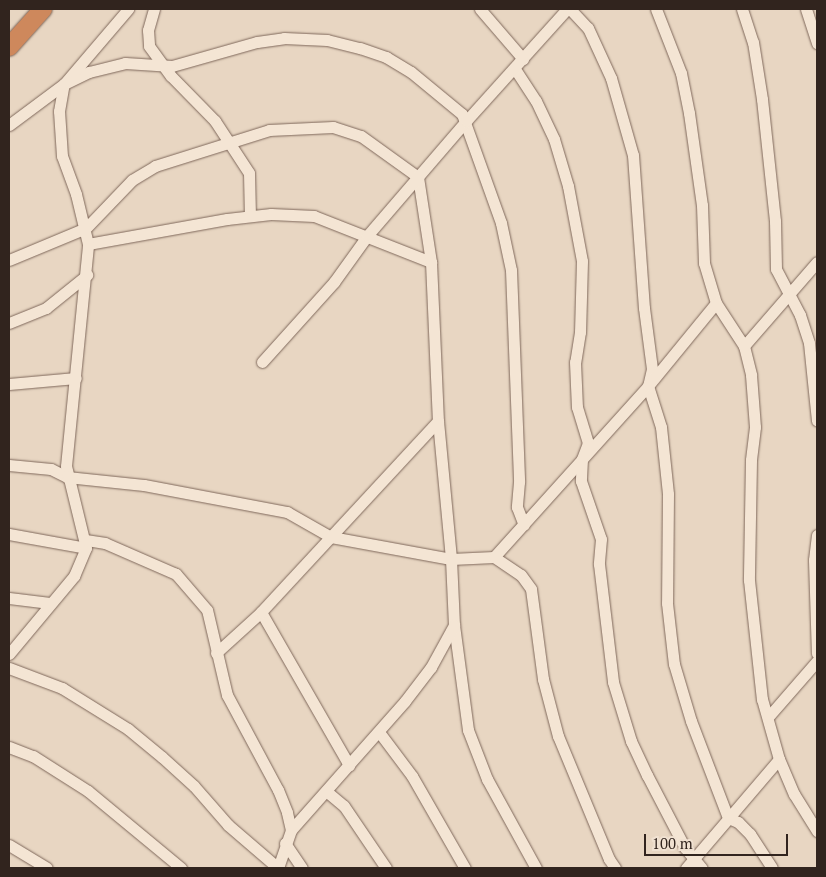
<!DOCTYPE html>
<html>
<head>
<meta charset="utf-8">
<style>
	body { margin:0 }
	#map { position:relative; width:826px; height:877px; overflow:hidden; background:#e8d6c2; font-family:"PT Serif",serif }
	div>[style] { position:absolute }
	.roads { filter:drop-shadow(0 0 1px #7f685b) drop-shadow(0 0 1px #7f685b) }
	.minor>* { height:11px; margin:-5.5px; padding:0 5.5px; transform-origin:5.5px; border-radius:5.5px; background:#f4e5d4 }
	.highway>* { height:18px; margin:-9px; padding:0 9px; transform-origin:9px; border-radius:9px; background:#ce885c }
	span { translate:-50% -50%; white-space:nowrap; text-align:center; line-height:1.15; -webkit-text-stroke:5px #f0e1d1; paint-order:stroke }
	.frame { position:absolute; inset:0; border:10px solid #31241e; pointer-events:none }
	.scale { position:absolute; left:644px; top:834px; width:144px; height:22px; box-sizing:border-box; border:2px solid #31241e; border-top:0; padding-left:6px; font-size:15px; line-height:18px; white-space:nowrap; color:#31241e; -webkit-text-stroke:4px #f0e1d1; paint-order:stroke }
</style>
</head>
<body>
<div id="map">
	<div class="roads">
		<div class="minor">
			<i style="left:154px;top:9px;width:22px;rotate:106deg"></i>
			<i style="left:148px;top:30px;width:16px;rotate:86deg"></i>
			<i style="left:149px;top:46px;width:37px;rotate:54deg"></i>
			<i style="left:171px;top:76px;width:63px;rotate:45.6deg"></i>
			<i style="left:215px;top:121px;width:62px;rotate:56.8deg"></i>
			<i style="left:249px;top:173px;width:43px;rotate:88.7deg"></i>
			<i style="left:480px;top:9px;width:66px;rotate:49.3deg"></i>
			<i style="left:570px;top:9px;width:26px;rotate:47deg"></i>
			<i style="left:588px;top:28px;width:55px;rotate:65.3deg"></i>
			<i style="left:611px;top:78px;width:80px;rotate:74.1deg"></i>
			<i style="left:633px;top:155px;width:153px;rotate:85.9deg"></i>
			<i style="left:644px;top:308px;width:62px;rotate:82.5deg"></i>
			<i style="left:652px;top:369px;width:17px;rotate:103deg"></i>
			<i style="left:648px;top:386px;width:43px;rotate:72.4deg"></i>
			<i style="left:661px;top:427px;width:67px;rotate:84deg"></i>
			<i style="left:668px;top:494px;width:109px;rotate:90.5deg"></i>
			<i style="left:667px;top:603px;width:61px;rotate:83.5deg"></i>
			<i style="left:674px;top:664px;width:59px;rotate:73.4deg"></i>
			<i style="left:691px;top:721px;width:104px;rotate:69.1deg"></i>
			<i style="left:728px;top:818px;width:11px;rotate:22deg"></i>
			<i style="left:738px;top:822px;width:17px;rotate:45deg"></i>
			<i style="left:750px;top:834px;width:40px;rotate:57.1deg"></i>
			<i style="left:656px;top:9px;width:69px;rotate:68.7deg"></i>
			<i style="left:681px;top:73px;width:41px;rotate:78.7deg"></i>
			<i style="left:689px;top:113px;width:93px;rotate:82deg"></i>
			<i style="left:702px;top:205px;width:58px;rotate:88deg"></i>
			<i style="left:704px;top:263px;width:42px;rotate:73.3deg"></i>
			<i style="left:716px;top:303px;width:51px;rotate:56.9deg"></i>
			<i style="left:744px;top:346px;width:30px;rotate:76deg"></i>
			<i style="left:751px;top:375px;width:52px;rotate:85.6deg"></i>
			<i style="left:755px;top:427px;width:33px;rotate:97deg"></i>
			<i style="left:751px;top:460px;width:120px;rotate:91deg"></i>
			<i style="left:749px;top:580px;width:120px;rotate:83.8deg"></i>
			<i style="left:762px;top:699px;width:62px;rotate:74.2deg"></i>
			<i style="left:779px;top:759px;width:38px;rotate:67deg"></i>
			<i style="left:794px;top:794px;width:44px;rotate:58.1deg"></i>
			<i style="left:742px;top:9px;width:35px;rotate:72deg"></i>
			<i style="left:753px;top:42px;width:58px;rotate:81deg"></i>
			<i style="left:762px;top:99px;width:123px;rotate:83.9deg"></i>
			<i style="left:775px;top:221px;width:48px;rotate:88.8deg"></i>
			<i style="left:776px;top:269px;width:52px;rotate:62.4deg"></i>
			<i style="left:800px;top:315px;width:29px;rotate:72deg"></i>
			<i style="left:809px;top:343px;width:78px;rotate:84.1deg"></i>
			<i style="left:806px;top:9px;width:36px;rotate:72deg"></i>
			<i style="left:515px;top:69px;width:38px;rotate:57deg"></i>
			<i style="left:536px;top:101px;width:42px;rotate:64.7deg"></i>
			<i style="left:554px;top:139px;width:49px;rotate:73.4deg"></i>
			<i style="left:568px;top:186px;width:76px;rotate:79.4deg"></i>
			<i style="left:582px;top:261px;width:71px;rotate:91.6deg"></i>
			<i style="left:580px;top:332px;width:30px;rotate:99deg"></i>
			<i style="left:575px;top:362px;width:45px;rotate:87.5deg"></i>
			<i style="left:577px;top:407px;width:38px;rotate:73deg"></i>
			<i style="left:588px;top:443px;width:17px;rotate:111deg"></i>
			<i style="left:582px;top:459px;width:22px;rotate:93deg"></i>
			<i style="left:581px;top:481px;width:61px;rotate:71deg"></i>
			<i style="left:601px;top:539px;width:25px;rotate:95deg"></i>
			<i style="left:599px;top:564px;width:119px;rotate:83.2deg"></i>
			<i style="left:613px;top:682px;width:62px;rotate:73deg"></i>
			<i style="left:631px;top:741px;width:38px;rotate:65deg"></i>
			<i style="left:647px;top:775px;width:82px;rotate:62.5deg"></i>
			<i style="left:685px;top:848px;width:26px;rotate:50deg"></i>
			<i style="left:9px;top:125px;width:69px;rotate:-36.7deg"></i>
			<i style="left:64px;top:84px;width:28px;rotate:-26deg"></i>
			<i style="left:89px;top:72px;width:37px;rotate:-14deg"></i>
			<i style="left:125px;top:63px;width:47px;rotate:3.7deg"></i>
			<i style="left:172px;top:66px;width:88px;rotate:-15.8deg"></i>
			<i style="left:257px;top:42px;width:27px;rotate:-8deg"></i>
			<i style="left:284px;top:38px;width:43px;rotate:2.7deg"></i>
			<i style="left:327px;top:40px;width:34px;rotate:14deg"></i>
			<i style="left:360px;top:48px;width:28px;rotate:19deg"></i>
			<i style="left:386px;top:57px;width:29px;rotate:31deg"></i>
			<i style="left:411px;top:72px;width:66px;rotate:39.5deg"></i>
			<i style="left:462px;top:114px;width:116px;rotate:70.3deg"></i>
			<i style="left:501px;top:223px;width:48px;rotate:78deg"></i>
			<i style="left:511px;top:270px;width:212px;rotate:87.8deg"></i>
			<i style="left:519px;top:482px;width:25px;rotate:95deg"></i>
			<i style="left:517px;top:507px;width:19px;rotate:69deg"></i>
			<i style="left:88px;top:244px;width:141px;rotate:-10.2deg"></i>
			<i style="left:227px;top:219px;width:44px;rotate:-6.5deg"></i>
			<i style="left:271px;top:214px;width:43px;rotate:2.7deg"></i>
			<i style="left:314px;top:216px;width:126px;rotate:21.5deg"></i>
			<i style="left:9px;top:260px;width:83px;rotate:-22.6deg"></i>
			<i style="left:86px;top:228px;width:66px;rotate:-46.2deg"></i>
			<i style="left:132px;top:180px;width:27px;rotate:-31deg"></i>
			<i style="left:155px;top:166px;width:120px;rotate:-17.5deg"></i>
			<i style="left:269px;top:130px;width:64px;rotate:-2.7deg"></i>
			<i style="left:333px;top:127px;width:29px;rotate:18deg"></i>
			<i style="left:361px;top:136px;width:70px;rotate:35.7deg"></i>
			<i style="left:418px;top:177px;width:86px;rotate:81.3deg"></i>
			<i style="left:431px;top:262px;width:159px;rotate:87.5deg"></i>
			<i style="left:438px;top:421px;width:139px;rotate:84.6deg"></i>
			<i style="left:451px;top:559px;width:66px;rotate:87.4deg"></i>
			<i style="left:454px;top:625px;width:106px;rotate:82.4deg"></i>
			<i style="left:468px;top:730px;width:53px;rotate:68.8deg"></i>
			<i style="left:487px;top:779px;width:102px;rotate:61.2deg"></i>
			<i style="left:9px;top:323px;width:40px;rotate:-22deg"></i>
			<i style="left:46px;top:308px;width:53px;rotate:-38.8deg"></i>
			<i style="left:744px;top:346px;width:111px;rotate:-49deg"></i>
			<i style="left:262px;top:362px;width:108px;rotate:-48deg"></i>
			<i style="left:334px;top:282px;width:57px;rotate:-54.3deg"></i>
			<i style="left:367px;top:236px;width:152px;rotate:-49.3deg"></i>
			<i style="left:466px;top:121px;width:151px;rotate:-48deg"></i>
			<i style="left:9px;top:384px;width:67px;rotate:-5.1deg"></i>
			<i style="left:9px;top:465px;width:42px;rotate:5.4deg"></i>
			<i style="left:51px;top:469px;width:18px;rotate:27deg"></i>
			<i style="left:67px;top:477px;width:77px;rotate:5.9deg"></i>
			<i style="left:144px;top:485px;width:146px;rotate:10.7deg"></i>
			<i style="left:287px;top:512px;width:51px;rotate:29.6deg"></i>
			<i style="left:331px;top:537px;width:122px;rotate:10.4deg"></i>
			<i style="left:451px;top:559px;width:43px;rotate:-2.7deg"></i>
			<i style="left:494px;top:557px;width:230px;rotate:-48deg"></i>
			<i style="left:648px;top:386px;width:107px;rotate:-50.7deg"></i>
			<i style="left:9px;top:534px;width:78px;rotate:10.3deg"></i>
			<i style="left:817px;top:535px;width:25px;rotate:97deg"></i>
			<i style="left:814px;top:560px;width:93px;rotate:88.2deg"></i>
			<i style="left:494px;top:557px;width:32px;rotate:34deg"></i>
			<i style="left:521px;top:575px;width:17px;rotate:54deg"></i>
			<i style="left:531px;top:589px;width:91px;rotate:82.4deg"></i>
			<i style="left:543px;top:679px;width:59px;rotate:75.3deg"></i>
			<i style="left:558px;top:736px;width:133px;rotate:67.5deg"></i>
			<i style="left:609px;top:859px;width:11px;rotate:56deg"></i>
			<i style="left:9px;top:598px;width:41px;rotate:7deg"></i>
			<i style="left:261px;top:612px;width:177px;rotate:60.1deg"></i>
			<i style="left:216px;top:653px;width:61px;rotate:-42.3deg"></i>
			<i style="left:261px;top:612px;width:260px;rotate:-47.2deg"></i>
			<i style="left:9px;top:654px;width:102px;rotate:-50.2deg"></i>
			<i style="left:74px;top:576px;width:30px;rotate:-67deg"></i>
			<i style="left:86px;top:548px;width:84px;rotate:-103.7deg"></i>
			<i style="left:66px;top:466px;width:223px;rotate:-84.3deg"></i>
			<i style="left:88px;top:244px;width:51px;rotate:-103.5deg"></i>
			<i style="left:76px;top:194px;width:40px;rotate:-110.2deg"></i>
			<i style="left:62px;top:156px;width:45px;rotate:-93.8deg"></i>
			<i style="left:59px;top:111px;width:27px;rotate:-80deg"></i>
			<i style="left:64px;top:84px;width:99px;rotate:-49.5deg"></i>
			<i style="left:9px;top:668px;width:57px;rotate:20.7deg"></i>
			<i style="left:62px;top:688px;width:78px;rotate:31.8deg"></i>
			<i style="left:128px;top:729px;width:44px;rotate:39.5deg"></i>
			<i style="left:162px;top:757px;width:43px;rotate:42.2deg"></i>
			<i style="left:194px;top:786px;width:52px;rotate:48.9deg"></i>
			<i style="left:228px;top:825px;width:66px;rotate:40.7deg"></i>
			<i style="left:278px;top:868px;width:40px;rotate:-71.1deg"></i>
			<i style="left:291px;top:830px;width:18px;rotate:-103deg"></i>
			<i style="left:287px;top:812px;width:24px;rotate:-112deg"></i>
			<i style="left:278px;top:790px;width:108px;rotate:-118.2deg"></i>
			<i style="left:227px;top:695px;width:87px;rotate:-103.2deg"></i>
			<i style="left:207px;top:610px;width:48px;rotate:-130.7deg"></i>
			<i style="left:176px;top:574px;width:77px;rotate:-156.4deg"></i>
			<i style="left:105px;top:543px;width:20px;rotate:-171deg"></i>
			<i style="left:769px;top:716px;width:73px;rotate:-48.9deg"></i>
			<i style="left:379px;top:732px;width:55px;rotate:53.1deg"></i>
			<i style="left:412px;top:776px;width:106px;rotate:60.1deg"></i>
			<i style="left:9px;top:747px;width:26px;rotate:21deg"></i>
			<i style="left:33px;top:756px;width:65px;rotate:32.5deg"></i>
			<i style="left:88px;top:791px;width:121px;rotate:39.6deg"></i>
			<i style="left:326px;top:791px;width:23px;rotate:40deg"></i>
			<i style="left:344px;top:806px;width:75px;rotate:55.9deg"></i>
			<i style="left:291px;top:830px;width:172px;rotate:-48.5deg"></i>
			<i style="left:405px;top:701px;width:43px;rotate:-52.6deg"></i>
			<i style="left:431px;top:667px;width:48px;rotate:-61.3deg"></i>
			<i style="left:285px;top:843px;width:30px;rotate:56deg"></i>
			<i style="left:9px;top:845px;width:44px;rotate:31.2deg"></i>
			<i style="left:686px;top:868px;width:143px;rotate:-49.5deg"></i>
		</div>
		<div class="highway">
			<i style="left:9px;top:47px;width:51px;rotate:-48.2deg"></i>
		</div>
	</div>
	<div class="frame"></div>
	<div class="scale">100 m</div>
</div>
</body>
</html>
